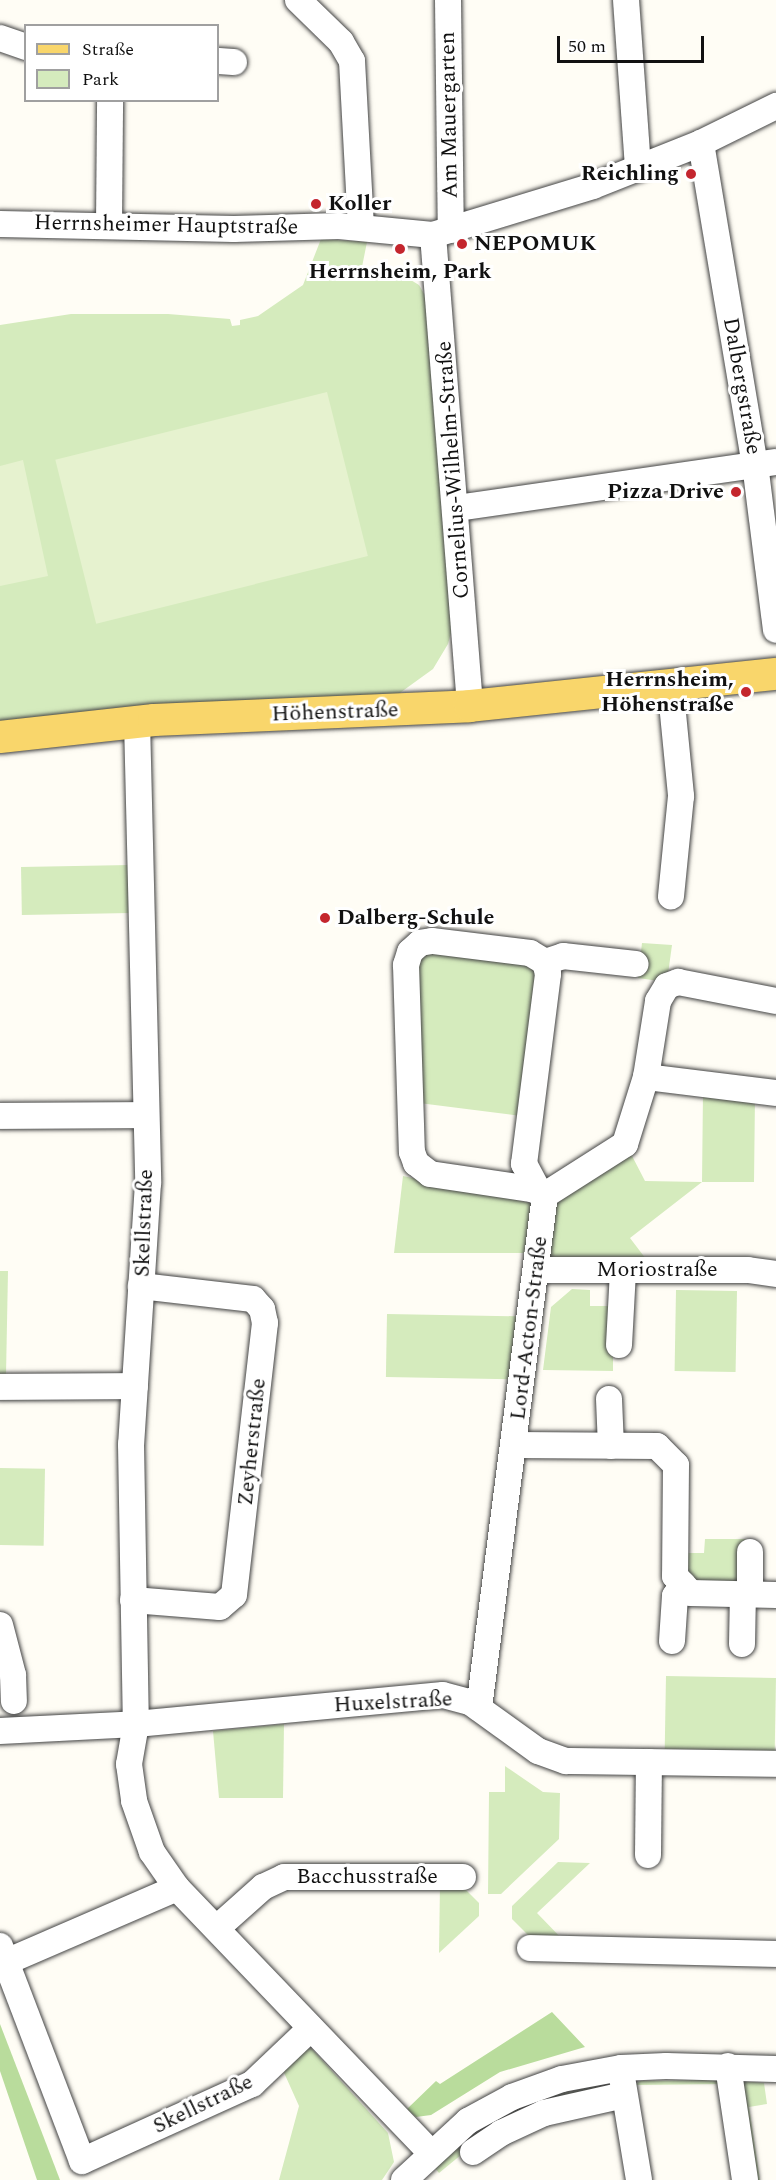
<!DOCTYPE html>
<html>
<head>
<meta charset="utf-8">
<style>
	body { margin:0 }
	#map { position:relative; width:776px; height:2180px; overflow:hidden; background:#fffdf5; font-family:Spectral,serif }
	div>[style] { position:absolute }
	.green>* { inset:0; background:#d5ebbd; transform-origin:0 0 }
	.forest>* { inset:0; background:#b9dc9c }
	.pitch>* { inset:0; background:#e6f2cf; transform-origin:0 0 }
	.roads { filter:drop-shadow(0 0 2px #444) drop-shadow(0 0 2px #444) }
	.minor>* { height:26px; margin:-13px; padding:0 13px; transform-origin:13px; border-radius:13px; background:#fff }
	.major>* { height:32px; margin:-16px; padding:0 16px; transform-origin:16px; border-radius:16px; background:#f9d66b }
	.dots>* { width:16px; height:16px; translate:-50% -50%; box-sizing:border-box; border:3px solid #fff; border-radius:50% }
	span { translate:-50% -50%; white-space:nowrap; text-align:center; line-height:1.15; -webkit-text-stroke:6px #fff; paint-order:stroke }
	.street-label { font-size:22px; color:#111 }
	.poi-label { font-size:22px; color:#111; font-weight:700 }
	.right { translate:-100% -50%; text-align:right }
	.left { translate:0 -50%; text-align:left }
	.legend { position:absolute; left:24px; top:24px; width:195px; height:78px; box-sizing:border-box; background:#fff; border:2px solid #a0a0a0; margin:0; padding:8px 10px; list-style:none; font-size:18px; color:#111 }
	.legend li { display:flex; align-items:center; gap:12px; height:30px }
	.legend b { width:30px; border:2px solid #a0a0a0 }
	.scale { position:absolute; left:557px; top:36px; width:147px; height:27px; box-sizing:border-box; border:3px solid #111; border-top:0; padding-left:8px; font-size:18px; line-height:21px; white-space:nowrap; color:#111; -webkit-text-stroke:4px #fff; paint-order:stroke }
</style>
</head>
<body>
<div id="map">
	<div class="green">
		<i style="clip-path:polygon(321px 239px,367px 242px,361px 272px,384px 276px,386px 265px,419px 285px,430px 304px,454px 622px,448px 644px,433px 669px,397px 695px,0 726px,0 325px,71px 314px,168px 314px,230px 319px,232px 326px,240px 325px,240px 320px,258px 316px,303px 285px)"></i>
		<i style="left:129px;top:865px;width:48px;height:108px;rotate:89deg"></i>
		<i style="clip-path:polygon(642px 943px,672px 945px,668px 974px,659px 981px,638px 978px)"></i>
		<i style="clip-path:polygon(427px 951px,525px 962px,538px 970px,521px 1116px,419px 1103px,417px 960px)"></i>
		<i style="clip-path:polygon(703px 1092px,755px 1097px,754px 1182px,702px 1182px,630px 1238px,649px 1263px,549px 1258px,554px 1202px,630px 1152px,645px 1181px,702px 1182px)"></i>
		<i style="clip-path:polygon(403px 1176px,530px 1203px,537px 1214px,532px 1253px,394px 1253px)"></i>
		<i style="clip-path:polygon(0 1271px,8px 1271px,6px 1375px,0 1375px)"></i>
		<i style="clip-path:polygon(572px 1289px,590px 1290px,590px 1306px,613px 1306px,613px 1371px,543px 1370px,551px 1307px)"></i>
		<i style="left:676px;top:1290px;width:61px;height:81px;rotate:1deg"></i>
		<i style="left:387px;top:1314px;width:137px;height:63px;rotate:1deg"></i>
		<i style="left:0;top:1468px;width:45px;height:77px;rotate:1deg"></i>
		<i style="clip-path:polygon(705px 1539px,745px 1539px,745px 1586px,699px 1585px,683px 1570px,684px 1553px,704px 1553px)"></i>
		<i style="left:666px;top:1676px;width:110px;height:73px;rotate:1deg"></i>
		<i style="clip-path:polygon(284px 1724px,283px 1798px,219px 1798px,213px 1731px)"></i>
		<i style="clip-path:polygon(505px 1766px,543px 1792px,560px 1793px,559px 1839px,501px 1894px,488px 1894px,489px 1792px,505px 1792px)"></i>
		<i style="clip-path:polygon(558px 1862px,590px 1863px,537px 1913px,566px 1943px,536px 1943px,512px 1919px,512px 1906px)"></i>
		<i style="clip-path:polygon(440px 1884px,460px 1884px,479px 1903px,479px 1916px,439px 1953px)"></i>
		<i style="clip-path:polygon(299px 2049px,312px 2049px,388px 2133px,394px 2162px,382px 2180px,279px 2180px,299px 2106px,281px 2066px)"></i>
		<i style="clip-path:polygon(718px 2080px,723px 2084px,635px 2085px,640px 2081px)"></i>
		<i style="clip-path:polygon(742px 2081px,764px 2083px,767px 2104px,749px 2107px,760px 2180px,752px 2180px)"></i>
		<i style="clip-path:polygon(610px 2084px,611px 2092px,478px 2141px,439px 2173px,434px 2167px,473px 2135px,517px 2109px,562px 2093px)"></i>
	</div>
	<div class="forest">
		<i style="clip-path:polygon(552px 2012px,585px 2047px,500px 2072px,431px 2115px,416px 2117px,407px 2109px,436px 2081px,440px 2084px)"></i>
		<i style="clip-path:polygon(0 2024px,44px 2138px,60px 2180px,37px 2180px,0 2071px)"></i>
	</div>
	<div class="pitch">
		<i style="left:327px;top:392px;width:169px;height:280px;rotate:76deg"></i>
		<i style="clip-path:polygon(23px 460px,48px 576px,0 586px,0 466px)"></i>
	</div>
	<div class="roads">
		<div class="minor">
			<i style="left:298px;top:0;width:60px;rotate:44.3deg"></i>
			<i style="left:341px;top:42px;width:22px;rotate:60deg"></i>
			<i style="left:352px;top:61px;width:166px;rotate:86.9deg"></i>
			<i style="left:448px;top:0;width:230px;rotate:89.3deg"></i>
			<i style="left:626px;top:0;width:169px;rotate:85.9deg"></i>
			<i style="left:0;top:38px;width:28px;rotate:19deg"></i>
			<i style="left:218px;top:61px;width:16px;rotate:4deg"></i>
			<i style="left:701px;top:143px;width:326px;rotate:80.5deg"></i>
			<i style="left:755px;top:464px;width:167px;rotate:82.8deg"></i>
			<i style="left:0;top:224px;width:234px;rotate:1.2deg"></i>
			<i style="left:234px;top:229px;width:105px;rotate:-1.6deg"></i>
			<i style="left:339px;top:226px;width:94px;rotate:5.5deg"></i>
			<i style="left:433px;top:235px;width:167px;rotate:-17deg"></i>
			<i style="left:593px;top:186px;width:116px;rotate:-21.7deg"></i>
			<i style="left:701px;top:143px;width:84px;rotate:-26.3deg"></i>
			<i style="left:109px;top:225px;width:125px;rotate:-89.5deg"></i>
			<i style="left:433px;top:235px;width:472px;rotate:85.5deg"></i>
			<i style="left:457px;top:508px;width:322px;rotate:-8.2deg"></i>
			<i style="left:670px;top:683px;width:114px;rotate:84.4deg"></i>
			<i style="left:681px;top:796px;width:101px;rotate:95.7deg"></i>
			<i style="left:137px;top:721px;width:462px;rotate:88.6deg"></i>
			<i style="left:148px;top:1183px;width:262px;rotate:93.7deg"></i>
			<i style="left:131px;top:1444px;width:280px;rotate:89deg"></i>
			<i style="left:136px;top:1724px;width:41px;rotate:99.9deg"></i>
			<i style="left:129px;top:1764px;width:37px;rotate:82deg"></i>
			<i style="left:134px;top:1801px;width:54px;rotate:70.6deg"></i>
			<i style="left:152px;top:1852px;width:44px;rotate:55.2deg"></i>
			<i style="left:177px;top:1888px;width:366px;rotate:46.2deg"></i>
			<i style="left:545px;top:962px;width:19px;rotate:-18deg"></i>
			<i style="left:563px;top:956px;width:73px;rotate:6.3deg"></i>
			<i style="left:646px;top:1077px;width:131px;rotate:7deg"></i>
			<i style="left:0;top:1116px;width:145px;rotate:-0.4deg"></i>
			<i style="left:538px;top:1190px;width:30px;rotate:-118deg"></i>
			<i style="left:524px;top:1164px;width:192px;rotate:-82.8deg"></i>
			<i style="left:548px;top:974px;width:12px;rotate:-104deg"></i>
			<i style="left:545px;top:962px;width:17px;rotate:-149deg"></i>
			<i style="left:530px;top:953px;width:99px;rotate:-173deg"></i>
			<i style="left:432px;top:941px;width:12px;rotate:171deg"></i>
			<i style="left:420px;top:943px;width:13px;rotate:138deg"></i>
			<i style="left:410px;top:952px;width:14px;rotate:107deg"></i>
			<i style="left:406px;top:965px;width:187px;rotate:88.2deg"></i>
			<i style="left:412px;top:1152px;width:12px;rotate:70deg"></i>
			<i style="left:416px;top:1163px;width:18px;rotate:38deg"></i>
			<i style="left:430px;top:1174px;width:103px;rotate:8.4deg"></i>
			<i style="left:532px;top:1189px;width:14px;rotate:25deg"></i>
			<i style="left:538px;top:1270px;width:210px"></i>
			<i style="left:748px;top:1270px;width:28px;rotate:8deg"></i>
			<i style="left:619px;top:1345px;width:75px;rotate:-86.9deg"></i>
			<i style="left:0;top:1387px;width:135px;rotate:-0.4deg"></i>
			<i style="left:609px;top:1399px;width:47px;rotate:87.6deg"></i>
			<i style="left:514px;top:1445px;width:143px;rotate:0.4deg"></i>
			<i style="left:657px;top:1446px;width:27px;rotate:45deg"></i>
			<i style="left:676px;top:1465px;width:111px;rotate:90.5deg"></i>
			<i style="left:675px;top:1576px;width:23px;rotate:47deg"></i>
			<i style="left:691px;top:1593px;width:85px;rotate:1.3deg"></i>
			<i style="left:750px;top:1594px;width:42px;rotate:-90deg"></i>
			<i style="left:133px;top:1600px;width:87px;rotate:4.6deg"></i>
			<i style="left:220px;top:1607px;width:18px;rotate:-41deg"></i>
			<i style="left:234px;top:1595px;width:274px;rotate:-83.5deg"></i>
			<i style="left:265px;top:1323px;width:14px;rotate:-102deg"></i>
			<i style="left:262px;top:1309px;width:13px;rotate:-132deg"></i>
			<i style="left:253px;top:1299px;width:113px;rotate:-173.4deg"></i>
			<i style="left:0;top:1625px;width:52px;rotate:75.4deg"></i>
			<i style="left:13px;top:1675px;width:26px;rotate:88deg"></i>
			<i style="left:672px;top:1641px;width:45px;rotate:-86.2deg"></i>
			<i style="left:675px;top:1596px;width:14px;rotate:-56deg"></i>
			<i style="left:742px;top:1644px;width:50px;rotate:-88.9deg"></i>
			<i style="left:479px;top:1708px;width:517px;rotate:-82.67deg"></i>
			<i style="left:545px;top:1195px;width:95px;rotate:-32.5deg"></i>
			<i style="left:625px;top:1144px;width:70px;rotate:-72.6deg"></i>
			<i style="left:646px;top:1077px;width:77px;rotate:-81deg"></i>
			<i style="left:658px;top:1001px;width:17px;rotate:-59deg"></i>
			<i style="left:667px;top:986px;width:12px;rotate:-20deg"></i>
			<i style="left:678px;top:982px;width:100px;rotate:11deg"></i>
			<i style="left:0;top:1731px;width:136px;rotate:-2.9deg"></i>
			<i style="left:136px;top:1724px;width:308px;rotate:-5.4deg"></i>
			<i style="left:443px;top:1695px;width:28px;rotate:15deg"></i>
			<i style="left:470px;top:1702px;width:84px;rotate:35.8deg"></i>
			<i style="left:538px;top:1751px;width:30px;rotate:20deg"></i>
			<i style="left:566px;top:1761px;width:210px;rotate:0.8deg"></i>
			<i style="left:648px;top:1855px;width:93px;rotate:-89.4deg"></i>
			<i style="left:217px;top:1928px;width:62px;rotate:-41.7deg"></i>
			<i style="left:263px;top:1887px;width:23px;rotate:-25deg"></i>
			<i style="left:284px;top:1877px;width:179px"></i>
			<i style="left:0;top:1946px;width:230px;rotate:69.1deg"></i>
			<i style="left:82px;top:2161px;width:187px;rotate:-24.4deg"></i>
			<i style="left:252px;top:2084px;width:81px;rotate:-43.5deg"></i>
			<i style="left:530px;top:1948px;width:246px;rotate:1.4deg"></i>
			<i style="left:6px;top:1962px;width:186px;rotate:-23.4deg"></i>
			<i style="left:728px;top:2066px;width:115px;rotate:81.5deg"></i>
			<i style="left:622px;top:2077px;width:104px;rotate:80.6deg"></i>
			<i style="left:473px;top:2152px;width:34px;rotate:-34deg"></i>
			<i style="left:501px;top:2133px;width:47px;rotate:-24.9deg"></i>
			<i style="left:544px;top:2113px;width:82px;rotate:-12.7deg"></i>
			<i style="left:404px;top:2180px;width:87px;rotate:-42.7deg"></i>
			<i style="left:468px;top:2121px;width:50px;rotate:-28.6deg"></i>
			<i style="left:512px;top:2097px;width:53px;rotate:-19.8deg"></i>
			<i style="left:562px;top:2079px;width:60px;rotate:-10.6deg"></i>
			<i style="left:621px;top:2068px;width:45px;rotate:-2.5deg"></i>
			<i style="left:666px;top:2066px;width:110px;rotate:1.6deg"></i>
		</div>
		<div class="major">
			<i style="left:0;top:737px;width:155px;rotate:-6.3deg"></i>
			<i style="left:154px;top:720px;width:316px;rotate:-2.5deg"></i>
			<i style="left:470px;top:706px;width:308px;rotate:-6deg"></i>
		</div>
	</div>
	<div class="dots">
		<i style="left:691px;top:174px;background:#c4262e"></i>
		<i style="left:316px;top:204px;background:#c4262e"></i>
		<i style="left:462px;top:244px;background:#c4262e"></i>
		<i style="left:400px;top:249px;background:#c4262e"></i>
		<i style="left:736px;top:492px;background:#c4262e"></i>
		<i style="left:746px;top:692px;background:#c4262e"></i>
		<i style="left:325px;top:918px;background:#c4262e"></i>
	</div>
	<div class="street-label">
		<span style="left:449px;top:115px;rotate:-91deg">Am Mauergarten</span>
		<span style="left:166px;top:225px;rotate:1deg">Herrnsheimer Hauptstraße</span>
		<span style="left:742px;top:386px;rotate:80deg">Dalbergstraße</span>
		<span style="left:453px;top:470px;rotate:-94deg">Cornelius-Wilhelm-Straße</span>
		<span style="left:335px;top:712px;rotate:-2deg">Höhenstraße</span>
		<span style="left:144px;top:1223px;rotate:-88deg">Skellstraße</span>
		<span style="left:657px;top:1270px">Moriostraße</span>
		<span style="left:529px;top:1328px;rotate:-83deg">Lord-Acton-Straße</span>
		<span style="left:252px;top:1442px;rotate:-84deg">Zeyherstraße</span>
		<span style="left:393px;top:1702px;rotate:-3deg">Huxelstraße</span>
		<span style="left:367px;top:1877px">Bacchusstraße</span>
		<span style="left:203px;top:2104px;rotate:-26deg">Skellstraße</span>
	</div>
	<div class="poi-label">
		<span class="right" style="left:679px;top:174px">Reichling</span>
		<span class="left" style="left:328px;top:204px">Koller</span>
		<span class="left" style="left:474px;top:244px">NEPOMUK</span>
		<span style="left:400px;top:272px">Herrnsheim, Park</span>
		<span class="right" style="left:724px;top:492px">Pizza Drive</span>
		<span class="right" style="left:734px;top:692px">Herrnsheim,<br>Höhenstraße</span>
		<span class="left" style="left:337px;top:918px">Dalberg-Schule</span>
	</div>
	<ul class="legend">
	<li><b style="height:8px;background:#f9d66b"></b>Straße</li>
	<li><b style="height:16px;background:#d5ebbd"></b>Park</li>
	</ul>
	<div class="scale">50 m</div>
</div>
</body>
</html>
